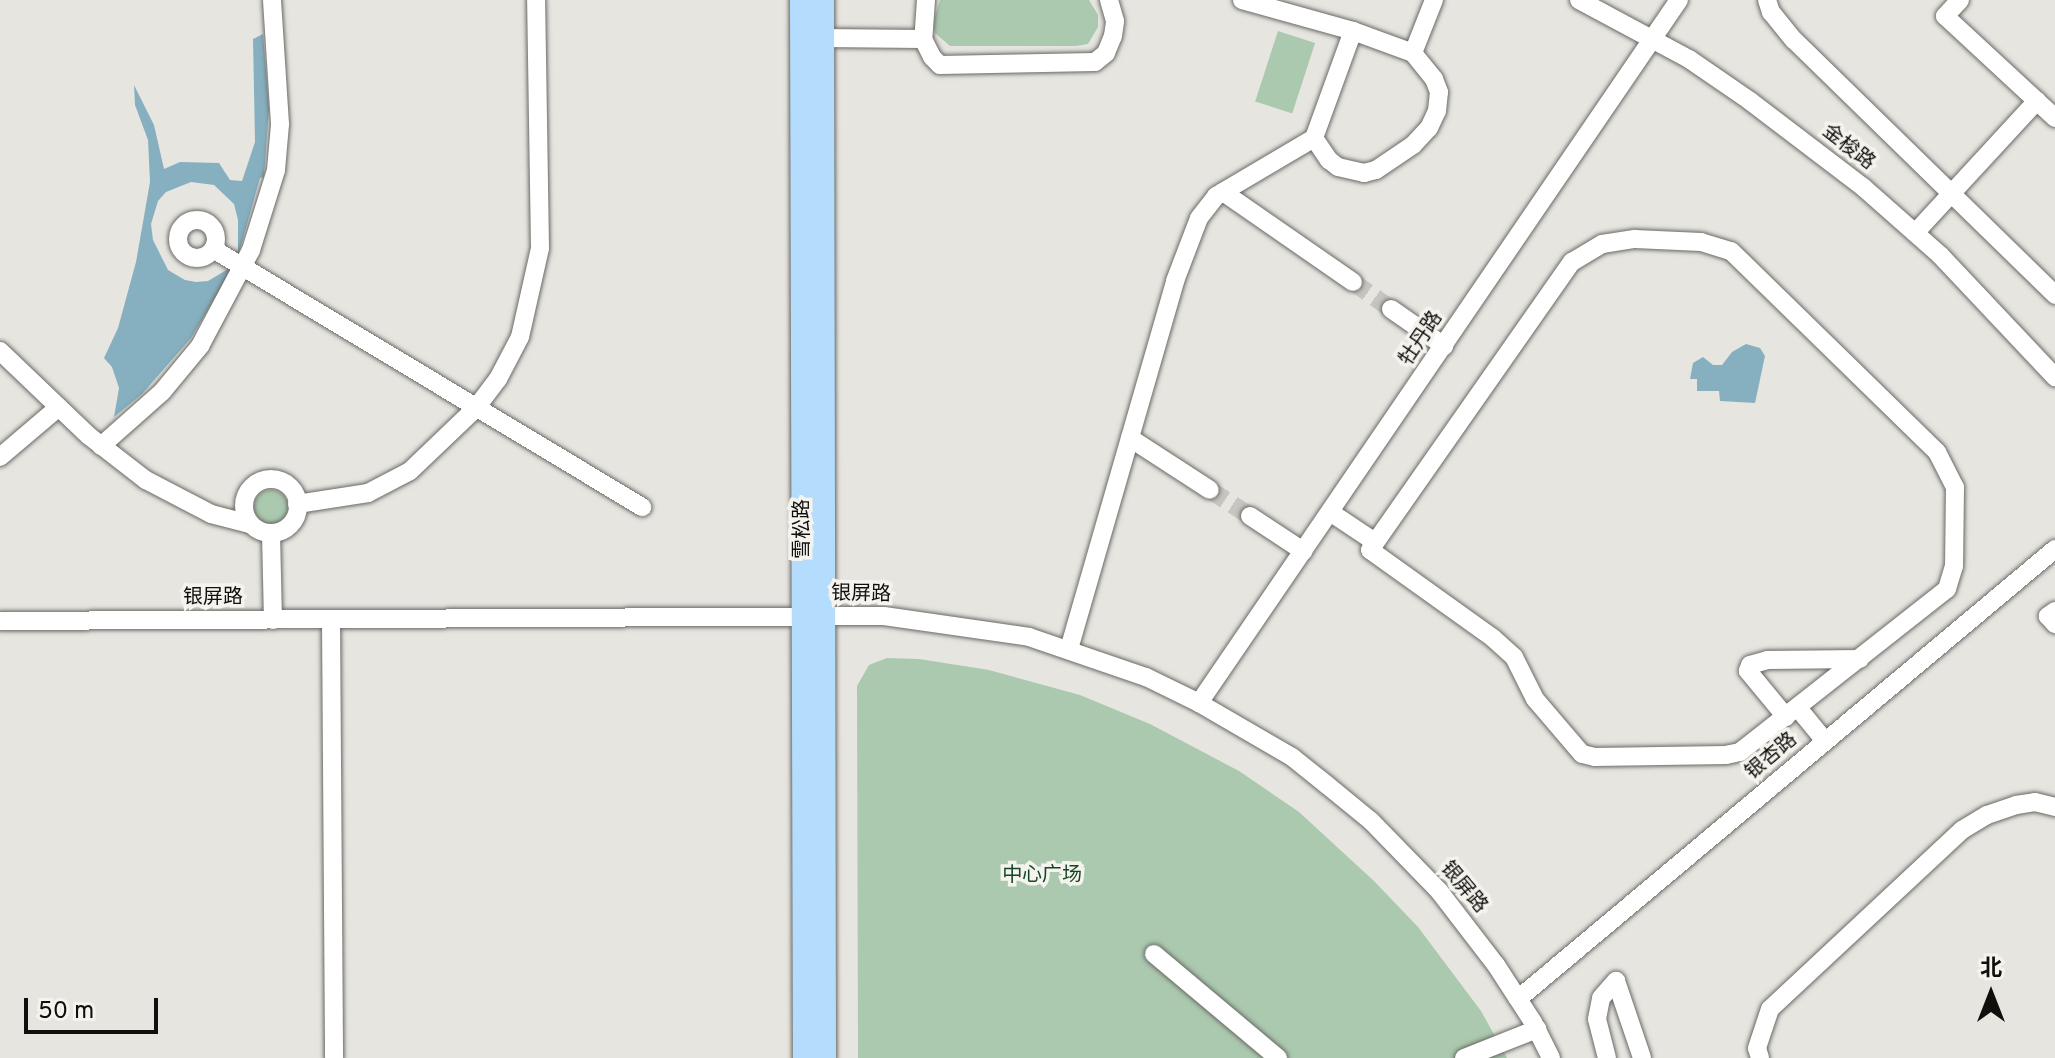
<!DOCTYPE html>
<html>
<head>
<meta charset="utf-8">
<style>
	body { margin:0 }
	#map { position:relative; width:2055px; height:1058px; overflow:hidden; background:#e7e5e0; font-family:Overpass,"Noto Sans SC",sans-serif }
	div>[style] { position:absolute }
	.green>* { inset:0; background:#aac9af; transform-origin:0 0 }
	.round { border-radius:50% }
	.water>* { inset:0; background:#86b0c0 }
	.minor-tunnel>* { height:18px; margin-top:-9px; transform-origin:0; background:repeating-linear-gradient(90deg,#c7c5c0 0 18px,transparent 0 27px) }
	.roads { filter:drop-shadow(0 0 2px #6a6964) drop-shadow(0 0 2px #6a6964) }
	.minor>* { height:18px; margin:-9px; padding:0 9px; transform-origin:9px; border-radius:9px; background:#fff }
	.minor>.ring { margin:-9px; padding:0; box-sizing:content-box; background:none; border:18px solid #fff; border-radius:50% }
	.major>* { height:24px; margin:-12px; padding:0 12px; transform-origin:12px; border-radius:12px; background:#b4ddfd }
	span { translate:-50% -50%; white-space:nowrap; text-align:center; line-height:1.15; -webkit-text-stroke:7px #f4f3ed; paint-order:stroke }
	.street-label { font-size:20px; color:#100f0d }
	.park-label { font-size:20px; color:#164724 }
	.north { position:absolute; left:1951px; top:954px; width:80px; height:80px; -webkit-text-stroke:6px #f4f3ed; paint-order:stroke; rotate:0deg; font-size:22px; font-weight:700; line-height:32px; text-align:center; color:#100f0d }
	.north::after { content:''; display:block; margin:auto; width:28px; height:36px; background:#100f0d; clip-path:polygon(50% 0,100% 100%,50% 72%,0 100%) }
	.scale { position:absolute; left:24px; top:998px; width:134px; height:36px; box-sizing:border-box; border:4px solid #100f0d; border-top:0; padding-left:10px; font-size:24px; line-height:28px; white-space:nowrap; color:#100f0d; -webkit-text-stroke:6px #f4f3ed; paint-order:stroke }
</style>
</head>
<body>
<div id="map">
	<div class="green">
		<i style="clip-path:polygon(940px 0,1089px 0,1098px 15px,1098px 27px,1088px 44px,1076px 46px,950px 46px,935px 33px,933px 23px)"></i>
		<i style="left:1278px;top:31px;width:39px;height:74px;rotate:18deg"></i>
		<i class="round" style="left:254px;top:490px;width:34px;height:34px"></i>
		<i style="clip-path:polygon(887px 658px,919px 659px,989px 670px,1080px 695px,1150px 724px,1239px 771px,1299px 812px,1374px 881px,1418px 927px,1481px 1011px,1507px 1058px,858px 1058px,857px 686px,869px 665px)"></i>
	</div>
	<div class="water">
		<i style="clip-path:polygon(263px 34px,269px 108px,264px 177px,260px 178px,238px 256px,238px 220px,234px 204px,214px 185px,191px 182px,166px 192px,158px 201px,151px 224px,153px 240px,168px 270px,185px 280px,196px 282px,208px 281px,228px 269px,231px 271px,191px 338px,142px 394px,114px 417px,119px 388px,112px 367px,104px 358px,118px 328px,136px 262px,150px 182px,148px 140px,135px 105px,134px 85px,154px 125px,164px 169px,180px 162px,219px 163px,230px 180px,242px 181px,255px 142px,253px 39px)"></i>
		<i style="clip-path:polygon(1746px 344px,1760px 348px,1765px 356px,1755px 403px,1720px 401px,1719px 391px,1697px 391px,1697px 379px,1690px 379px,1693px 363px,1703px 357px,1713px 365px,1722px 365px,1732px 352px)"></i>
	</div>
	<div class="minor-tunnel">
		<i style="left:1353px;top:282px;width:47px;rotate:35.4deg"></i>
		<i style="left:1210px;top:490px;width:48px;rotate:33deg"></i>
	</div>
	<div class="roads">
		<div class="minor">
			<i style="left:926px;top:0;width:39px;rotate:94deg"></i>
			<i style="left:923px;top:39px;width:20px;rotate:63deg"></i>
			<i style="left:932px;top:57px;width:11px;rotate:45deg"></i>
			<i style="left:940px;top:65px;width:155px;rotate:-1.1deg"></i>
			<i style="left:1095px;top:62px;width:14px;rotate:-39deg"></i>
			<i style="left:1106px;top:53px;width:18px;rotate:-68deg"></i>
			<i style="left:1113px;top:36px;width:15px;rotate:-82deg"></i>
			<i style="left:1115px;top:21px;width:22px;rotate:-106deg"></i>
			<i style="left:1242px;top:0;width:115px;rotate:15.6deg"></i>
			<i style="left:1353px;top:31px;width:64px;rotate:20.1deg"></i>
			<i style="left:1413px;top:53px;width:57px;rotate:-68.4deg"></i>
			<i style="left:1579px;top:0;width:125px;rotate:28.2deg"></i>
			<i style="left:1689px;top:59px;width:74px;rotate:34.5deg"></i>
			<i style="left:1750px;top:101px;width:143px;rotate:37.3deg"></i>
			<i style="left:1864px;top:188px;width:101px;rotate:41.4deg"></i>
			<i style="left:1940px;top:255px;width:168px;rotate:46.7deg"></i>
			<i style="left:1767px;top:0;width:13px;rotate:72deg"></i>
			<i style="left:1771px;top:12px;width:36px;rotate:51deg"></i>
			<i style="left:1794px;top:40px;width:365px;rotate:44.3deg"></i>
			<i style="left:1960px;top:0;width:22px;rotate:133deg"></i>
			<i style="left:1945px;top:16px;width:150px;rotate:42.8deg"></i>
			<i style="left:822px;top:38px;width:101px;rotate:0.6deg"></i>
			<i style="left:1314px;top:138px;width:27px;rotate:56deg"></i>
			<i style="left:1329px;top:160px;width:11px;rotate:38deg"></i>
			<i style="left:1338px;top:167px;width:27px;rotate:13deg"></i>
			<i style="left:1364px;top:173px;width:12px;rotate:-14deg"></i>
			<i style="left:1376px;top:170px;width:45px;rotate:-34deg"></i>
			<i style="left:1413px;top:145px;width:23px;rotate:-47deg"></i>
			<i style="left:1429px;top:128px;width:19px;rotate:-65deg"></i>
			<i style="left:1437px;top:111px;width:19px;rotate:-84deg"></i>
			<i style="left:1439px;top:92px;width:14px;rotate:-111deg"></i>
			<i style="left:1434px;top:79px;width:33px;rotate:-129deg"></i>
			<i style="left:1223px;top:192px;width:158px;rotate:34.7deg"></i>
			<i class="ring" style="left:178px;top:220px;width:20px;height:20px"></i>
			<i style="left:1915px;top:233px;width:180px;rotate:-47.3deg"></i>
			<i style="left:1635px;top:239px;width:66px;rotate:2.6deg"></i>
			<i style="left:1701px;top:242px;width:31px;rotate:17deg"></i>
			<i style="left:1731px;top:251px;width:288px;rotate:44.3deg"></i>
			<i style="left:1937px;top:452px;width:39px;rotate:63deg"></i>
			<i style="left:1955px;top:487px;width:79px;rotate:90.7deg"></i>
			<i style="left:1954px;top:566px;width:24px;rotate:107deg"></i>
			<i style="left:1947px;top:589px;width:263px;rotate:141.8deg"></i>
			<i style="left:1740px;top:752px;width:14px;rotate:168deg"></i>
			<i style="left:1726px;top:755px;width:131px;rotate:179.1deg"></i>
			<i style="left:1595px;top:757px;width:13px;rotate:-167deg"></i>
			<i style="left:1582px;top:754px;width:72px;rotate:-130.5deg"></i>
			<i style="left:1535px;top:699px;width:47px;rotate:-116.6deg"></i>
			<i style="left:1514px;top:657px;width:28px;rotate:-138deg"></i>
			<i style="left:1493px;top:638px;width:151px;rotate:-144.4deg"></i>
			<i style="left:1370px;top:550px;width:352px;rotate:-55deg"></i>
			<i style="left:1572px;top:262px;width:35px;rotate:-31deg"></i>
			<i style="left:1602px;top:244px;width:33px;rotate:-9deg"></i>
			<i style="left:213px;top:249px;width:501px;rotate:31.02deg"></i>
			<i style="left:1391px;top:309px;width:65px;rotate:34.9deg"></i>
			<i style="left:0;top:351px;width:123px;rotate:43.7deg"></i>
			<i style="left:89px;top:436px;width:72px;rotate:37.7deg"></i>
			<i style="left:146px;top:480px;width:73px;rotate:27.6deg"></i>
			<i style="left:211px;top:514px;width:40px;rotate:14.4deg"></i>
			<i style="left:1130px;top:438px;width:95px;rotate:33deg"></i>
			<i style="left:101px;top:446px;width:81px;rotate:-41.5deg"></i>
			<i style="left:162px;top:392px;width:60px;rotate:-50.4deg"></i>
			<i style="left:200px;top:346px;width:109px;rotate:-62deg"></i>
			<i style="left:251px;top:250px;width:84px;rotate:-72.6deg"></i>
			<i style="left:276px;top:170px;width:46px;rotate:-85deg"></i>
			<i style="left:280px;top:124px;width:124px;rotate:-93.7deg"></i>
			<i style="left:0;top:457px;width:77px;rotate:-40.3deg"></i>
			<i class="ring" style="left:244px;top:479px;width:36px;height:36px"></i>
			<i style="left:297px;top:504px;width:72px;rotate:-8.8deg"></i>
			<i style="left:368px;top:493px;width:47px;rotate:-27.6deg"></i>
			<i style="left:410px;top:471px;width:91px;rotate:-43.7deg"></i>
			<i style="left:476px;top:408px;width:36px;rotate:-53deg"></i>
			<i style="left:498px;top:379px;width:47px;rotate:-62.4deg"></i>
			<i style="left:520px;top:337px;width:91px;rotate:-77.3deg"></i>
			<i style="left:540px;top:248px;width:248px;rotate:-90.9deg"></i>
			<i style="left:1330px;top:512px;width:54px;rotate:33.7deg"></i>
			<i style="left:1250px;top:516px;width:64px;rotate:33.4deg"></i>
			<i style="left:271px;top:533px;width:87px;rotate:88.7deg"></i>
			<i style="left:2055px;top:611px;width:9px;rotate:144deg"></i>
			<i style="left:2048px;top:616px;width:11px;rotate:49deg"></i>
			<i style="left:331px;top:619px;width:439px;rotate:89.6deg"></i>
			<i style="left:0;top:621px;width:884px;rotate:-0.32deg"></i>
			<i style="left:884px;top:616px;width:147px;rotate:8.2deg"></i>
			<i style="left:1029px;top:637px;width:124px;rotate:18.9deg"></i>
			<i style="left:1146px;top:677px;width:59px;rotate:26.1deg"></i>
			<i style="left:1199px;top:703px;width:108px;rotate:30.1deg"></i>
			<i style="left:1292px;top:757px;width:45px;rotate:38.7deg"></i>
			<i style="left:1327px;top:785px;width:57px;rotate:39.3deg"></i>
			<i style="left:1371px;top:821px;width:98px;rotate:45.8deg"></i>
			<i style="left:1439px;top:891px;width:93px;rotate:52.4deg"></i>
			<i style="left:1496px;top:965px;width:68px;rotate:57deg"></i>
			<i style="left:1533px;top:1022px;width:40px;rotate:63.4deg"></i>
			<i style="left:1069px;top:649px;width:383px;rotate:-73.9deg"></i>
			<i style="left:1175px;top:281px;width:67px;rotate:-69.1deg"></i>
			<i style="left:1199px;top:218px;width:28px;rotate:-52deg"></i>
			<i style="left:1216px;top:196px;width:114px;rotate:-30.6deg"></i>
			<i style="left:1314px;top:138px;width:114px;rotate:-70deg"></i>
			<i style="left:1199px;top:703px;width:851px;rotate:-55.68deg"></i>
			<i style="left:1798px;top:708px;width:43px;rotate:50.7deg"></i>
			<i style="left:1786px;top:717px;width:60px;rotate:-129.6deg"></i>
			<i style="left:1748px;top:671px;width:6px;rotate:-72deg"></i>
			<i style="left:1750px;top:665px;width:18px;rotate:-16deg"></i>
			<i style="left:1767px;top:660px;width:93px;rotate:-0.6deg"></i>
			<i style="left:1154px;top:954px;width:162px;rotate:40deg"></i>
			<i style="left:1616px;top:981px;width:81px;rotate:71.3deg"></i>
			<i style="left:1518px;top:999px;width:701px;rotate:-39.96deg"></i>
			<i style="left:1464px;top:1058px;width:79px;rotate:-21.7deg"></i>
			<i style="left:1607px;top:1058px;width:40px;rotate:-104.4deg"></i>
			<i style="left:1597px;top:1019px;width:21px;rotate:-79deg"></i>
			<i style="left:1601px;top:998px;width:23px;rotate:-49deg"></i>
			<i style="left:1760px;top:1058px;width:10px;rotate:-107deg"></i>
			<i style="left:1757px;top:1048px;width:41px;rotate:-71.6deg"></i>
			<i style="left:1770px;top:1009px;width:262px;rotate:-43deg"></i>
			<i style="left:1962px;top:830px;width:29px;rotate:-31deg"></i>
			<i style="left:1987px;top:815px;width:31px;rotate:-19deg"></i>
			<i style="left:2016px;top:805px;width:19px;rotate:-9deg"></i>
			<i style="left:2035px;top:802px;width:21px;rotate:14deg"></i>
		</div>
		<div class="major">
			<i style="left:802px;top:0;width:1058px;rotate:89.84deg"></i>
			<i style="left:822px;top:0;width:1058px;rotate:89.89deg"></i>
		</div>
	</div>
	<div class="street-label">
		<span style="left:1848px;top:148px;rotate:38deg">金梭路</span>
		<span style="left:1422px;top:339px;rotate:-56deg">牡丹路</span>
		<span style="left:803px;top:529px;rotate:-90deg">雪松路</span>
		<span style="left:861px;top:595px;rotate:1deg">银屏路</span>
		<span style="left:213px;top:598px">银屏路</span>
		<span style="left:1772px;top:757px;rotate:-40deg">银杏路</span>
		<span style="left:1463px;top:888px;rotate:50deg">银屏路</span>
	</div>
	<div class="park-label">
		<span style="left:1042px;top:876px">中心广场</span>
	</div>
	<div class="north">北</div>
	<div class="scale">50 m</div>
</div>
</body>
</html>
